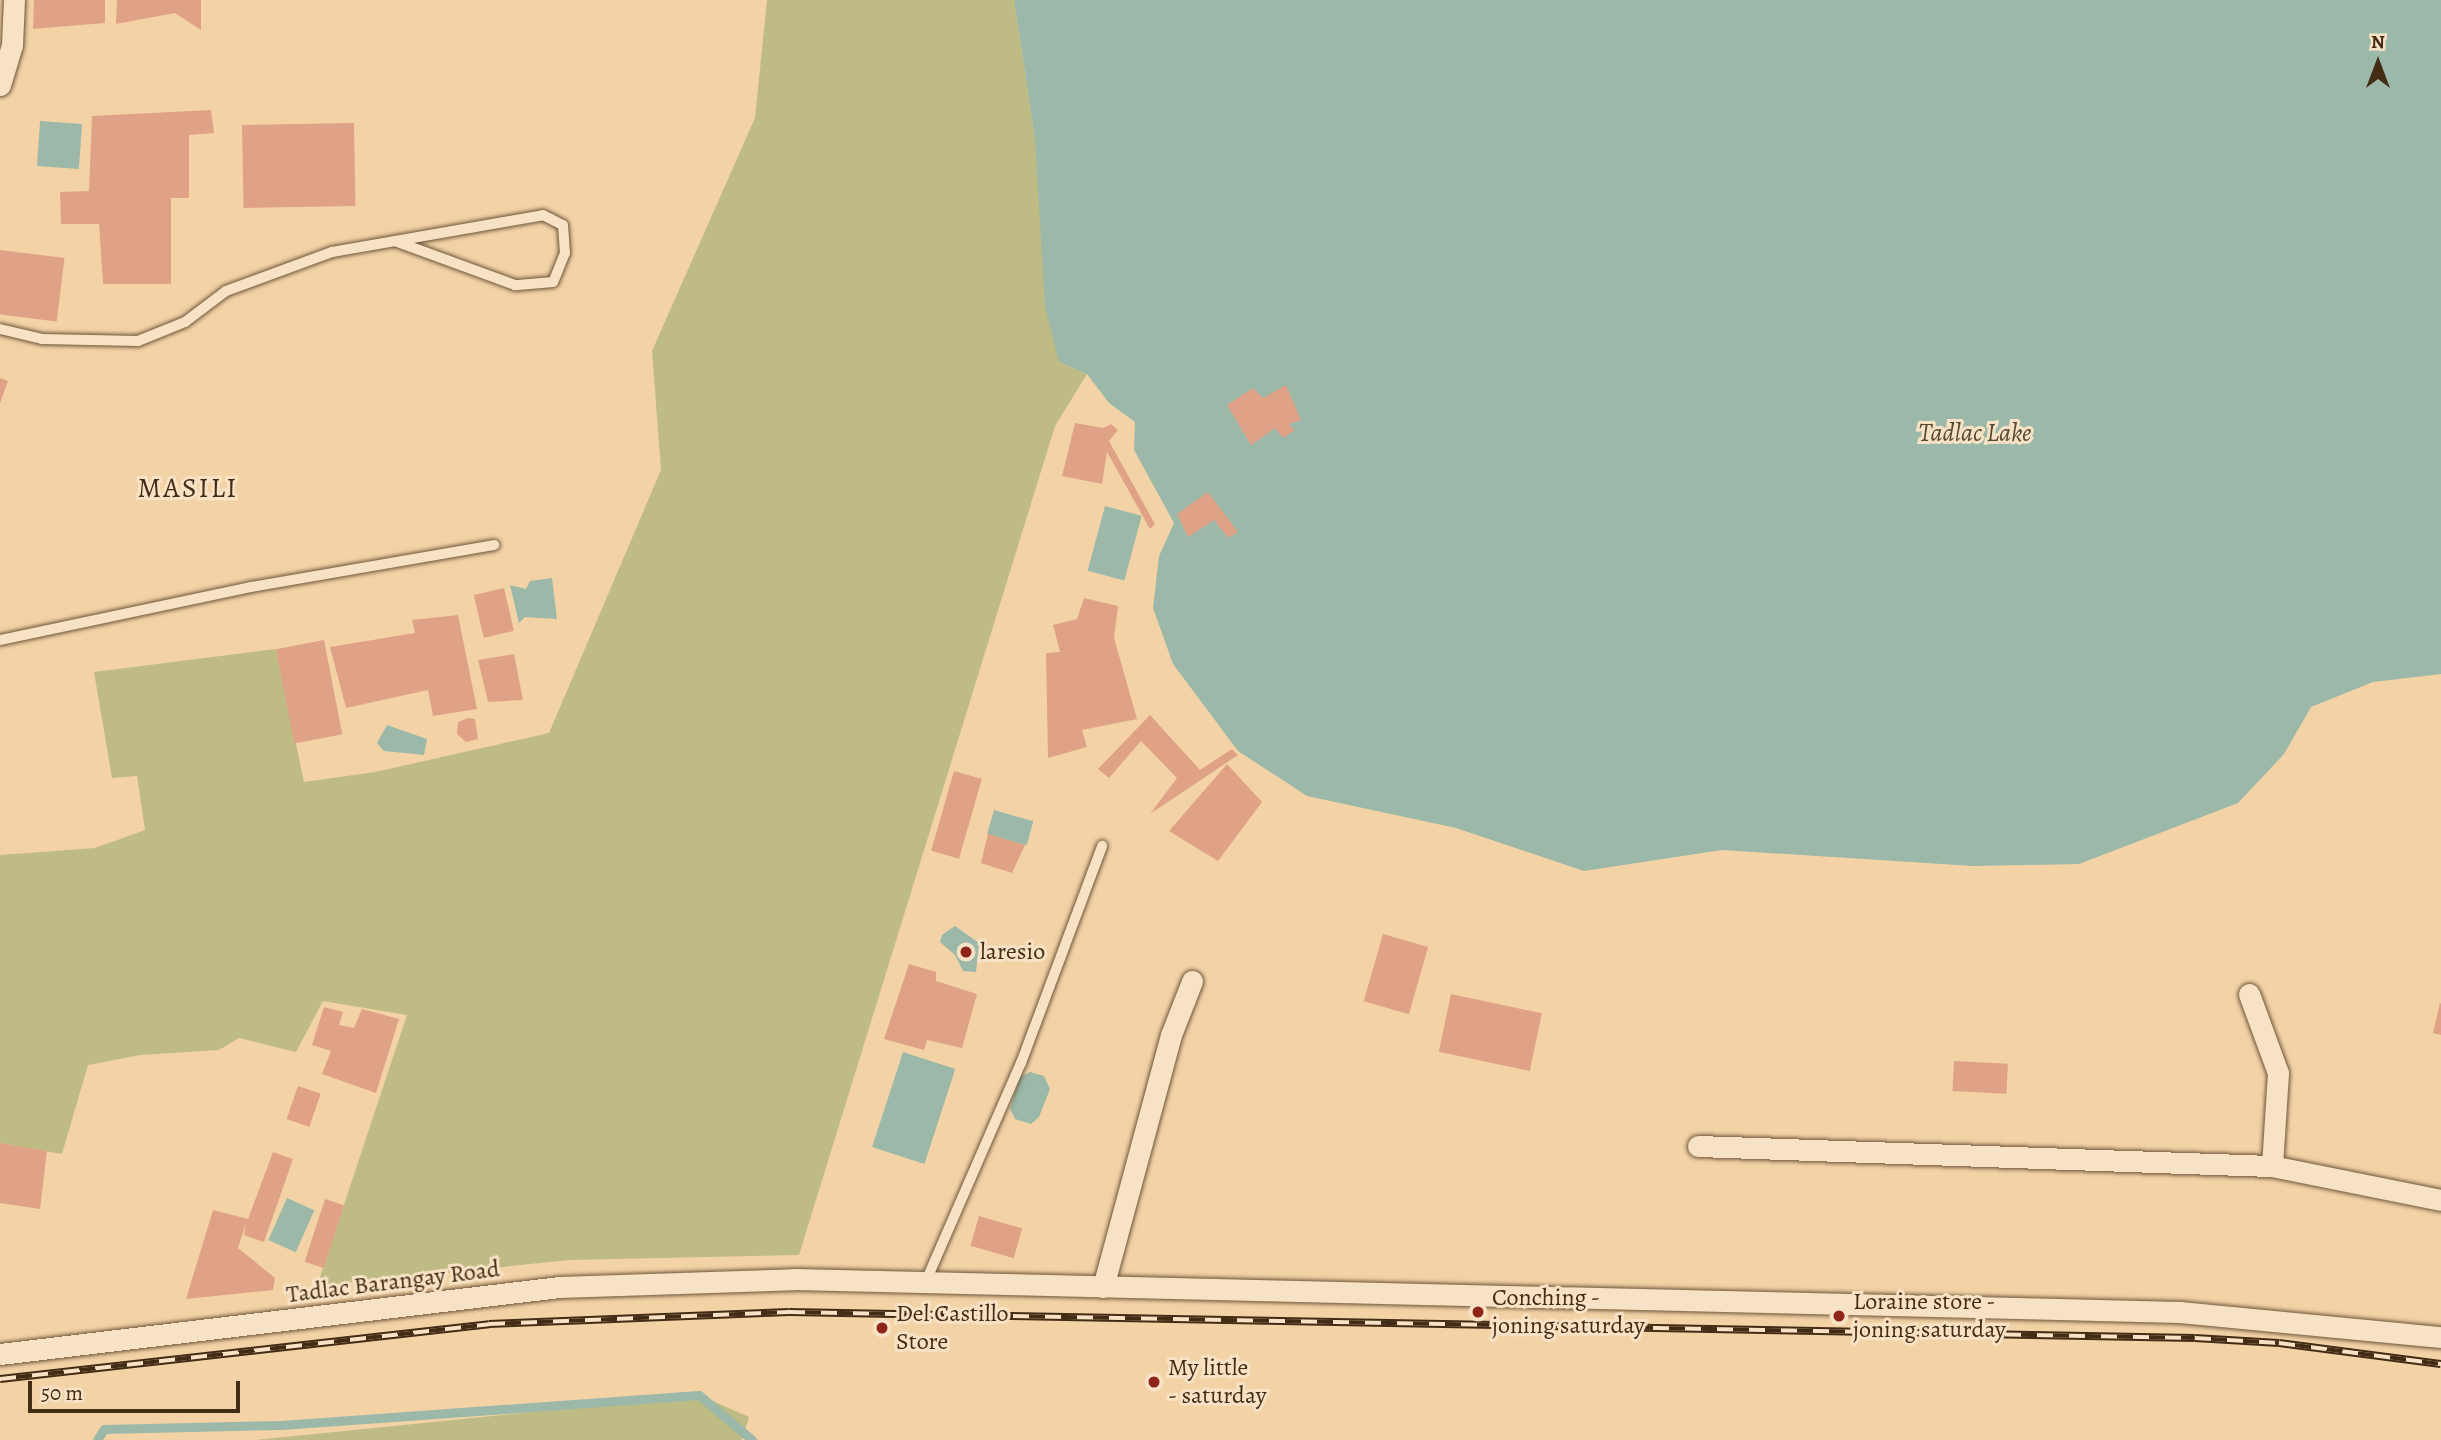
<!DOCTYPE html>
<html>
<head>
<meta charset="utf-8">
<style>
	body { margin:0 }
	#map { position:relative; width:2441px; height:1440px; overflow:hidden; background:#f3d3a6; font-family:Alegreya,serif }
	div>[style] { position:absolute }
	.green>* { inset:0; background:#bfbb84 }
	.water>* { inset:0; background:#9bb8a8; transform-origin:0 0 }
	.stream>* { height:9px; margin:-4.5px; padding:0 4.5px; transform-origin:4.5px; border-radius:4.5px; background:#9bb8a8 }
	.building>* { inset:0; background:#dfa286; transform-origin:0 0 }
	.roads { filter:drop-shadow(0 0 2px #6f563a) drop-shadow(0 0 2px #6f563a) }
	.service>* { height:10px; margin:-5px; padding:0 5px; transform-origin:5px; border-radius:5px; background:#f7e2c5 }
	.minor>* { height:21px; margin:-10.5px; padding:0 10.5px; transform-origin:10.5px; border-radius:10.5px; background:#f7e2c5 }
	.rail>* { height:8px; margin-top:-4px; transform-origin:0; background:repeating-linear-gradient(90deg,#f7e2c5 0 16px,#432c16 0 32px); box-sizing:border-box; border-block:2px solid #432c16 }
	.dots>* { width:19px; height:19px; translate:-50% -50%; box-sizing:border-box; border:4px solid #f7e2c5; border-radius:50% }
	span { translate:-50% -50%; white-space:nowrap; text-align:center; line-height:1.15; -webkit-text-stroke:6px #f7e2c5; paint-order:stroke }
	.poi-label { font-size:24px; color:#432c16 }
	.left { translate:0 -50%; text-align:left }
	.street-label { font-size:24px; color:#432c16 }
	.water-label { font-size:26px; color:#554833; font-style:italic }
	.quarter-label { font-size:28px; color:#432c16; letter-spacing:2px }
	.north { position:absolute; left:2343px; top:28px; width:70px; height:70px; -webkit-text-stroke:5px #f7e2c5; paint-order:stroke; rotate:0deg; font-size:19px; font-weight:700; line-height:28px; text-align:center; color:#432c16 }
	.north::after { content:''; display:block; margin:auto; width:24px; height:32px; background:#432c16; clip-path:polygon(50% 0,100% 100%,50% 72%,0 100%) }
	.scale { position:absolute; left:28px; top:1381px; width:212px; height:32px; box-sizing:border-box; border:4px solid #432c16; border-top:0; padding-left:9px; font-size:21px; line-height:24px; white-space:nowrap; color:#432c16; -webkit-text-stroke:5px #f7e2c5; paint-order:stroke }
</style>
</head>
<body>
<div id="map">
	<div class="green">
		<i style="clip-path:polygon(767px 0,1014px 0,1035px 139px,1059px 362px,1087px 374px,1055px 426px,799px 1255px,570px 1260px,317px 1286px,407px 1015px,323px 1001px,296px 1052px,239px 1038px,219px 1050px,140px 1055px,88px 1065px,62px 1154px,0 1143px,0 855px,95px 848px,145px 830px,137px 776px,112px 778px,94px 672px,276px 649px,304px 782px,375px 772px,549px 733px,661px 470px,652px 351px,755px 118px)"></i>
		<i style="clip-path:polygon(699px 1395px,749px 1417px,742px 1440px,255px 1440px)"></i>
	</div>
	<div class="water">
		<i style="clip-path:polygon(1014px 0,2441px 0,2441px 674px,2373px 682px,2311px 707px,2284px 754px,2238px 803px,2079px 864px,1973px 866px,1722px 850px,1584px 871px,1456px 828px,1307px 796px,1238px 751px,1173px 664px,1153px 608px,1159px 556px,1174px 523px,1134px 450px,1135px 422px,1109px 403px,1087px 374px,1059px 362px,1045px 306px,1035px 139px)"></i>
		<i style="left:82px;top:124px;width:45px;height:42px;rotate:94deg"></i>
		<i style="left:1105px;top:506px;width:38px;height:67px;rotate:15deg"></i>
		<i style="clip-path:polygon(552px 578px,557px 619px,525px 617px,519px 623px,510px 585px,526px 589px,530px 581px)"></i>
		<i style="clip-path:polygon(387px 725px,427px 739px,424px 755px,384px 751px,377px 743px)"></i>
		<i style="left:994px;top:810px;width:41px;height:25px;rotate:16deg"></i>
		<i style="clip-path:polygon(955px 926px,979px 943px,976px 972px,963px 971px,955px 955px,940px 942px,942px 935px)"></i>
		<i style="left:903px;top:1052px;width:55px;height:100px;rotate:18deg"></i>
		<i style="clip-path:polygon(1030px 1072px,1044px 1076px,1050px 1089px,1039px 1117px,1031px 1124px,1015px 1119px,1010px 1108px,1020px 1077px)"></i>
		<i style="left:287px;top:1198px;width:30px;height:46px;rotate:24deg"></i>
	</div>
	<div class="stream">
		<i style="left:97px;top:1440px;width:13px;rotate:-58deg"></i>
		<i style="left:104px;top:1429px;width:177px;rotate:-1.3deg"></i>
		<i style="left:281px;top:1425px;width:419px;rotate:-4.1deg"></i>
		<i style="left:699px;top:1395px;width:70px;rotate:40.3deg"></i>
	</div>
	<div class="building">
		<i style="clip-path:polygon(34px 0,105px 0,105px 23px,33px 29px)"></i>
		<i style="clip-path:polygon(117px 0,201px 0,201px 30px,175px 13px,116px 24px)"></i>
		<i style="clip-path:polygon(211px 110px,214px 133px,189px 135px,189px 198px,171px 198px,171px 284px,103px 284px,99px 224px,61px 224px,60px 192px,89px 191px,92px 116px)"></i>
		<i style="left:354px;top:123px;width:83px;height:112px;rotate:89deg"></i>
		<i style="left:0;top:250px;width:65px;height:64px;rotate:7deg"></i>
		<i style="clip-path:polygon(0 378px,8px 381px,0 403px)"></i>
		<i style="clip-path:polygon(1286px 385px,1301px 420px,1289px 424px,1295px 430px,1283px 438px,1275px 428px,1251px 445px,1227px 405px,1253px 388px,1263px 398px)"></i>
		<i style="clip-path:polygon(1075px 423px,1103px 428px,1111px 424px,1118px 430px,1109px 441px,1155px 524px,1150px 529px,1107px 452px,1102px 484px,1062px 476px)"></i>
		<i style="clip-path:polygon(1208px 492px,1238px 532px,1228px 538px,1214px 520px,1188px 537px,1177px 514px)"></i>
		<i style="left:504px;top:588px;width:44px;height:31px;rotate:77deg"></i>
		<i style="clip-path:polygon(1084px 598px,1118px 606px,1114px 638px,1137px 719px,1082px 730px,1087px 747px,1048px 758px,1046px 653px,1060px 652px,1053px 625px,1077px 619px)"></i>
		<i style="clip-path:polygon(458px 615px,477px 709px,433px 716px,428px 690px,346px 708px,330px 647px,415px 633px,412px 620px)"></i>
		<i style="left:324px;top:640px;width:96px;height:49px;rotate:79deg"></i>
		<i style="clip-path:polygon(514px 654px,523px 700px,488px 702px,478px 660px)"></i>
		<i style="clip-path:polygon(1150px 715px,1200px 770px,1232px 749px,1238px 755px,1150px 814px,1177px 778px,1141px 741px,1109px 778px,1098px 769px)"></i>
		<i style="clip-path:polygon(468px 718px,475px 719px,478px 739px,466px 742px,457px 734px,458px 722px)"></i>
		<i style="clip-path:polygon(1227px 764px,1262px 802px,1218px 861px,1169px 831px)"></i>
		<i style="left:954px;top:771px;width:29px;height:83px;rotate:16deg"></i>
		<i style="clip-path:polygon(988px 834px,1025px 845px,1012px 873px,981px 863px)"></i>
		<i style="left:1383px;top:934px;width:47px;height:70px;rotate:16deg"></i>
		<i style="clip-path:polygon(909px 964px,936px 972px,936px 981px,977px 994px,962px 1048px,927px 1040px,924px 1050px,884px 1039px)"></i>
		<i style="left:1451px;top:994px;width:93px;height:59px;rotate:12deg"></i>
		<i style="clip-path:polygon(2440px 1003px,2441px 1004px,2441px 1035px,2433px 1033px)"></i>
		<i style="clip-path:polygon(324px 1007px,343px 1012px,339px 1025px,354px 1028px,362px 1009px,399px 1019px,376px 1093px,322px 1074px,331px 1051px,312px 1045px)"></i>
		<i style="left:1954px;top:1061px;width:54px;height:30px;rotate:3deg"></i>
		<i style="left:298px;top:1086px;width:24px;height:35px;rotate:19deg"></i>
		<i style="clip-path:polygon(0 1143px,47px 1151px,40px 1209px,0 1203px)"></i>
		<i style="clip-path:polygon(273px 1152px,293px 1159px,264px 1242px,244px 1235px,246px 1223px,238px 1248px,275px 1278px,273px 1290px,186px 1299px,213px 1210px,248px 1219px)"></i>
		<i style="left:325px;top:1199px;width:20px;height:66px;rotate:18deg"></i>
		<i style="left:979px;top:1216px;width:45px;height:31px;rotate:16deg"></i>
	</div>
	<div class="roads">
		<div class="service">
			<i style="left:0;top:329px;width:43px;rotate:13.4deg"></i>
			<i style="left:42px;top:339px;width:96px;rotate:1.2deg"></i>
			<i style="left:138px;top:341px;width:51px;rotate:-22deg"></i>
			<i style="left:185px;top:322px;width:51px;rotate:-37.1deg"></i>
			<i style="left:226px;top:291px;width:113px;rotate:-20.2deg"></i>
			<i style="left:332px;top:252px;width:214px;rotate:-9.9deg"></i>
			<i style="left:543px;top:215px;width:22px;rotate:27deg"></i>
			<i style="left:563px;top:225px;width:28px;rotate:86deg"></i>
			<i style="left:565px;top:253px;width:31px;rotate:112deg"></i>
			<i style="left:553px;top:282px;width:38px;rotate:175deg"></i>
			<i style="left:515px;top:285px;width:128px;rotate:-159.9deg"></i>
			<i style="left:0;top:640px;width:257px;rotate:-11.9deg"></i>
			<i style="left:251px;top:587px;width:247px;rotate:-9.8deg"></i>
			<i style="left:926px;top:1281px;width:238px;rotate:-66.5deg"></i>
			<i style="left:1021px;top:1063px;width:232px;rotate:-69.5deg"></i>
		</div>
		<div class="minor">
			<i style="left:0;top:85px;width:42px;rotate:-73.3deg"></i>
			<i style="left:12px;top:45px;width:45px;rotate:-87.5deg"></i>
			<i style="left:2249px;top:994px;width:84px;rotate:69.8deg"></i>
			<i style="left:2278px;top:1073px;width:93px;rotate:93.7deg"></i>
			<i style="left:1698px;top:1146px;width:574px;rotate:2deg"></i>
			<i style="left:2272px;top:1166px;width:172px;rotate:11.4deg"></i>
			<i style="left:1103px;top:1287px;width:261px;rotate:-74.9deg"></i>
			<i style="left:1171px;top:1035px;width:58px;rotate:-68.7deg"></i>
			<i style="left:0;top:1354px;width:563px;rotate:-6.83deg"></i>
			<i style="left:559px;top:1287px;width:235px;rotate:-1.9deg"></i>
			<i style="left:794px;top:1279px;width:1386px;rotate:1.36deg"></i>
			<i style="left:2180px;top:1312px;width:262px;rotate:5.5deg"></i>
		</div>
	</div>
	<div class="rail">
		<i style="left:0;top:1379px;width:492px;rotate:-6.4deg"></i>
		<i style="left:489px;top:1324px;width:300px;rotate:-2.3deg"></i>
		<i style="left:789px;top:1312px;width:1406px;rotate:1.06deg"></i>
		<i style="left:2195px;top:1338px;width:84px;rotate:3.4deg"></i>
		<i style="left:2279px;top:1343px;width:163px;rotate:7.4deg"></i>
	</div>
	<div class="dots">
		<i style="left:966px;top:952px;background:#8f2418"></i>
		<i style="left:1478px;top:1312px;background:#8f2418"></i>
		<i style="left:1839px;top:1316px;background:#8f2418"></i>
		<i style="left:882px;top:1328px;background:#8f2418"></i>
		<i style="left:1154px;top:1382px;background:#8f2418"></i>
	</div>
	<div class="poi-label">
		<span class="left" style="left:980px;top:952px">laresio</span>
		<span class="left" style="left:1492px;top:1312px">Conching -<br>joning saturday</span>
		<span class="left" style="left:1853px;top:1316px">Loraine store -<br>joning saturday</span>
		<span class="left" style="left:896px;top:1328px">Del Castillo<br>Store</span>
		<span class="left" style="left:1168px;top:1382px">My little<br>- saturday</span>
	</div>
	<div class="street-label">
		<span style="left:393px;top:1282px;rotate:-7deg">Tadlac Barangay Road</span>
	</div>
	<div class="water-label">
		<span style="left:1975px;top:433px">Tadlac Lake</span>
	</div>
	<div class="quarter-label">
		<span style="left:188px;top:488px">MASILI</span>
	</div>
	<div class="north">N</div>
	<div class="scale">50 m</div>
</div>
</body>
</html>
